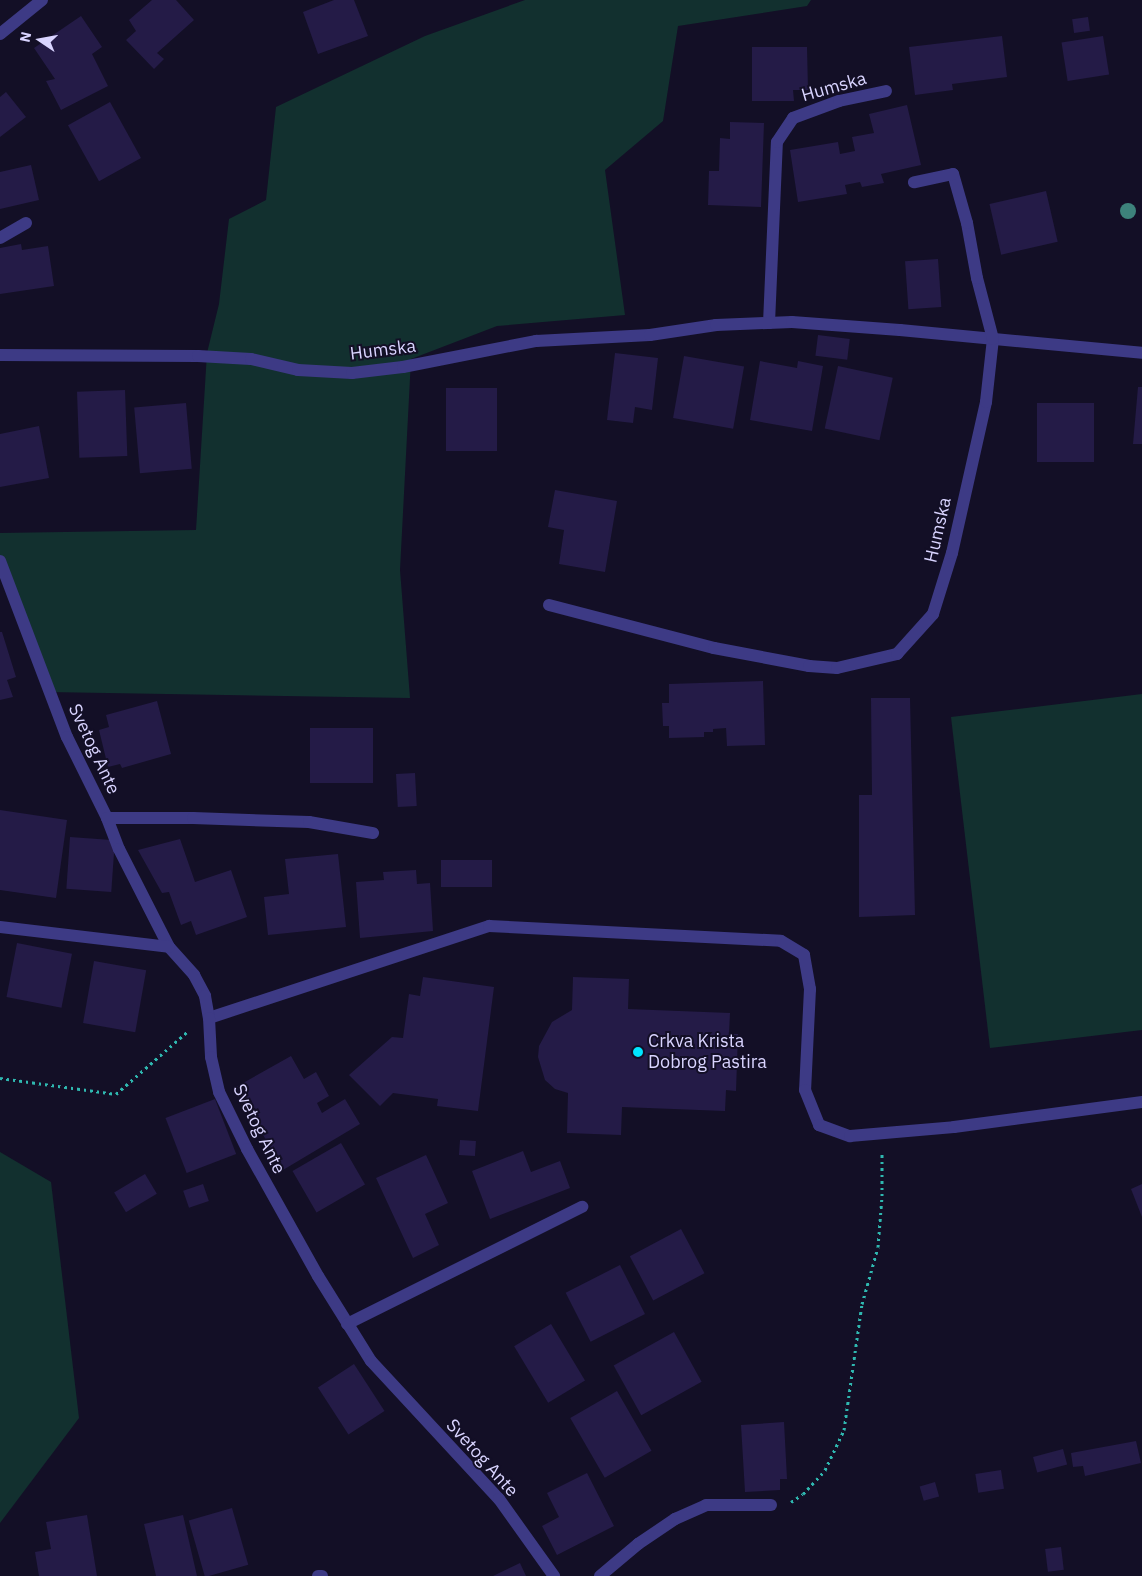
<!DOCTYPE html>
<html>
<head>
<meta charset="utf-8">
<style>
	body { margin:0 }
	#map { position:relative; width:1142px; height:1576px; overflow:hidden; background:#130f26; font-family:"IBM Plex Sans",sans-serif }
	div>[style] { position:absolute }
	.green>* { inset:0; background:#12302f }
	.building>* { inset:0; background:#241b47; transform-origin:0 0 }
	.path>* { height:3px; margin-top:-1.5px; transform-origin:0; background:repeating-linear-gradient(90deg,#2fb8b0 0 2.5px,transparent 0 6.5px) }
	.service>* { height:12px; margin:-6px; padding:0 6px; transform-origin:6px; border-radius:6px; background:#3d3a85 }
	.minor>* { height:12px; margin:-6px; padding:0 6px; transform-origin:6px; border-radius:6px; background:#3d3a85 }
	.tertiary>* { height:12px; margin:-6px; padding:0 6px; transform-origin:6px; border-radius:6px; background:#3d3a85 }
	.trees>* { width:16px; height:16px; margin:-8px; border-radius:50%; background:#3d827b }
	.dots>* { width:14px; height:14px; translate:-50% -50%; box-sizing:border-box; border:2px solid #130f26; border-radius:50% }
	span { translate:-50% -50%; white-space:nowrap; text-align:center; line-height:1.15; -webkit-text-stroke:4px #130f26; paint-order:stroke }
	.street-label { font-size:18px; color:#d9d4ff }
	.poi-label { font-size:18px; color:#d9d4ff }
	.left { translate:0 -50%; text-align:left }
	.north { position:absolute; left:15px; top:15px; width:50px; height:50px; -webkit-text-stroke:4px #130f26; paint-order:stroke; rotate:282deg; font-size:14px; font-weight:700; line-height:20px; text-align:center; color:#d9d4ff }
	.north::after { content:''; display:block; margin:auto; width:18px; height:22px; background:#d9d4ff; clip-path:polygon(50% 0,100% 100%,50% 72%,0 100%) }
</style>
</head>
<body>
<div id="map">
	<div class="green">
		<i style="clip-path:polygon(525px 0,811px 0,807px 6px,678px 26px,663px 121px,605px 170px,625px 315px,497px 326px,411px 359px,400px 570px,410px 698px,48px 692px,0 561px,0 533px,196px 530px,207px 353px,219px 304px,229px 219px,266px 200px,276px 107px,425px 36px)"></i>
		<i style="clip-path:polygon(1142px 694px,1142px 1030px,990px 1048px,951px 717px)"></i>
		<i style="clip-path:polygon(0 1152px,51px 1182px,79px 1418px,0 1523px)"></i>
	</div>
	<div class="building">
		<i style="clip-path:polygon(152px 0,176px 0,194px 20px,157px 53px,164px 59px,154px 69px,126px 40px,136px 31px,129px 20px)"></i>
		<i style="clip-path:polygon(334px 0,354px 0,368px 36px,318px 54px,303px 12px)"></i>
		<i style="clip-path:polygon(81px 16px,102px 47px,92px 54px,108px 86px,61px 110px,46px 81px,55px 79px,34px 48px)"></i>
		<i style="left:1088px;top:17px;width:14px;height:16px;rotate:82deg"></i>
		<i style="clip-path:polygon(1002px 36px,1007px 77px,952px 84px,953px 90px,915px 95px,909px 47px)"></i>
		<i style="left:1103px;top:36px;width:39px;height:42px;rotate:81deg"></i>
		<i style="clip-path:polygon(752px 47px,807px 47px,808px 90px,793px 90px,794px 101px,752px 101px)"></i>
		<i style="clip-path:polygon(6px 92px,26px 117px,0 137px,0 97px)"></i>
		<i style="left:110px;top:102px;width:64px;height:48px;rotate:61deg"></i>
		<i style="clip-path:polygon(907px 105px,921px 165px,881px 174px,884px 183px,862px 187px,860px 182px,845px 185px,847px 194px,798px 202px,790px 150px,838px 142px,840px 154px,855px 151px,852px 137px,874px 133px,869px 114px)"></i>
		<i style="clip-path:polygon(730px 122px,764px 123px,761px 207px,708px 205px,709px 171px,719px 171px,720px 138px,730px 139px)"></i>
		<i style="clip-path:polygon(31px 165px,39px 200px,0 209px,0 172px)"></i>
		<i style="left:1046px;top:191px;width:52px;height:58px;rotate:77deg"></i>
		<i style="clip-path:polygon(21px 244px,22px 250px,48px 246px,54px 286px,0 294px,0 248px)"></i>
		<i style="left:938px;top:259px;width:48px;height:33px;rotate:86deg"></i>
		<i style="left:818px;top:335px;width:32px;height:21px;rotate:7deg"></i>
		<i style="clip-path:polygon(615px 353px,658px 358px,652px 410px,635px 407px,633px 423px,607px 420px)"></i>
		<i style="left:684px;top:356px;width:61px;height:63px;rotate:10deg"></i>
		<i style="clip-path:polygon(760px 361px,797px 368px,798px 361px,823px 366px,812px 431px,750px 420px)"></i>
		<i style="left:838px;top:366px;width:56px;height:64px;rotate:12deg"></i>
		<i style="clip-path:polygon(1138px 387px,1142px 387px,1142px 444px,1133px 444px)"></i>
		<i style="left:446px;top:388px;width:51px;height:63px"></i>
		<i style="left:125px;top:390px;width:66px;height:48px;rotate:88deg"></i>
		<i style="left:186px;top:403px;width:66px;height:52px;rotate:85deg"></i>
		<i style="left:1094px;top:403px;width:59px;height:57px;rotate:90deg"></i>
		<i style="clip-path:polygon(39px 426px,49px 478px,0 487px,0 434px)"></i>
		<i style="clip-path:polygon(555px 490px,617px 501px,605px 572px,559px 564px,564px 530px,548px 527px)"></i>
		<i style="clip-path:polygon(0 632px,2px 632px,16px 677px,7px 680px,13px 697px,0 700px)"></i>
		<i style="clip-path:polygon(763px 681px,765px 745px,727px 746px,726px 728px,713px 729px,713px 732px,704px 732px,704px 737px,669px 738px,669px 726px,663px 726px,662px 703px,669px 703px,669px 684px)"></i>
		<i style="clip-path:polygon(871px 698px,910px 698px,915px 915px,859px 917px,859px 795px,872px 795px)"></i>
		<i style="clip-path:polygon(157px 701px,171px 754px,122px 768px,120px 764px,108px 767px,99px 730px,109px 727px,106px 715px)"></i>
		<i style="left:310px;top:728px;width:63px;height:55px"></i>
		<i style="left:415px;top:773px;width:33px;height:19px;rotate:87deg"></i>
		<i style="clip-path:polygon(0 810px,67px 820px,56px 898px,0 890px)"></i>
		<i style="left:70px;top:837px;width:45px;height:52px;rotate:4deg"></i>
		<i style="clip-path:polygon(180px 839px,195px 882px,231px 870px,247px 917px,196px 935px,191px 921px,181px 925px,169px 892px,162px 893px,138px 850px)"></i>
		<i style="clip-path:polygon(338px 854px,346px 927px,268px 935px,264px 897px,289px 894px,285px 859px)"></i>
		<i style="left:441px;top:860px;width:51px;height:27px"></i>
		<i style="clip-path:polygon(416px 870px,417px 884px,430px 883px,433px 931px,360px 938px,356px 882px,384px 880px,383px 872px)"></i>
		<i style="left:17px;top:943px;width:56px;height:55px;rotate:11deg"></i>
		<i style="left:94px;top:961px;width:53px;height:63px;rotate:10deg"></i>
		<i style="clip-path:polygon(423px 977px,494px 987px,478px 1111px,437px 1106px,438px 1099px,393px 1093px,380px 1106px,349px 1075px,392px 1037px,403px 1038px,409px 994px,420px 996px)"></i>
		<i style="clip-path:polygon(573px 977px,629px 979px,628px 1009px,730px 1013px,729px 1034px,738px 1034px,736px 1091px,726px 1090px,725px 1111px,622px 1107px,621px 1135px,567px 1133px,568px 1093px,555px 1089px,545px 1080px,538px 1057px,539px 1046px,552px 1022px,572px 1010px)"></i>
		<i style="clip-path:polygon(291px 1056px,304px 1079px,316px 1072px,329px 1096px,317px 1103px,322px 1113px,345px 1099px,360px 1124px,283px 1170px,236px 1087px)"></i>
		<i style="left:215px;top:1099px;width:59px;height:53px;rotate:69deg"></i>
		<i style="left:460px;top:1140px;width:16px;height:15px;rotate:4deg"></i>
		<i style="left:341px;top:1143px;width:48px;height:56px;rotate:60deg"></i>
		<i style="clip-path:polygon(523px 1151px,531px 1172px,560px 1161px,570px 1188px,490px 1219px,472px 1171px)"></i>
		<i style="clip-path:polygon(426px 1155px,448px 1203px,425px 1214px,439px 1245px,413px 1258px,376px 1178px)"></i>
		<i style="left:145px;top:1174px;width:23px;height:36px;rotate:59deg"></i>
		<i style="left:203px;top:1184px;width:18px;height:21px;rotate:71deg"></i>
		<i style="clip-path:polygon(1142px 1184px,1142px 1217px,1131px 1189px)"></i>
		<i style="left:681px;top:1229px;width:50px;height:58px;rotate:62deg"></i>
		<i style="left:620px;top:1265px;width:55px;height:61px;rotate:63deg"></i>
		<i style="left:551px;top:1324px;width:66px;height:43px;rotate:59deg"></i>
		<i style="left:674px;top:1332px;width:57px;height:69px;rotate:61deg"></i>
		<i style="left:354px;top:1364px;width:56px;height:43px;rotate:57deg"></i>
		<i style="left:617px;top:1391px;width:69px;height:54px;rotate:60deg"></i>
		<i style="clip-path:polygon(784px 1422px,787px 1479px,780px 1479px,780px 1490px,745px 1492px,741px 1425px)"></i>
		<i style="clip-path:polygon(1136px 1441px,1141px 1463px,1085px 1476px,1083px 1466px,1073px 1467px,1071px 1453px)"></i>
		<i style="left:1063px;top:1449px;width:16px;height:31px;rotate:75deg"></i>
		<i style="left:1001px;top:1470px;width:19px;height:26px;rotate:81deg"></i>
		<i style="clip-path:polygon(587px 1473px,614px 1526px,557px 1555px,542px 1526px,559px 1517px,547px 1493px)"></i>
		<i style="left:935px;top:1482px;width:15px;height:16px;rotate:74deg"></i>
		<i style="left:232px;top:1508px;width:59px;height:45px;rotate:74deg"></i>
		<i style="clip-path:polygon(87px 1515px,97px 1576px,39px 1576px,35px 1552px,51px 1549px,46px 1522px)"></i>
		<i style="clip-path:polygon(183px 1515px,197px 1576px,156px 1576px,144px 1524px)"></i>
		<i style="left:1061px;top:1547px;width:23px;height:16px;rotate:83deg"></i>
		<i style="clip-path:polygon(520px 1563px,526px 1576px,493px 1576px)"></i>
	</div>
	<div class="path">
		<i style="left:0;top:1078px;width:117px;rotate:7.9deg"></i>
		<i style="left:116px;top:1094px;width:94px;rotate:-41.1deg"></i>
		<i style="left:791px;top:1502px;width:14px;rotate:-34deg"></i>
		<i style="left:803px;top:1494px;width:33px;rotate:-47deg"></i>
		<i style="left:825px;top:1470px;width:44px;rotate:-64.6deg"></i>
		<i style="left:844px;top:1430px;width:127px;rotate:-81.9deg"></i>
		<i style="left:862px;top:1304px;width:59px;rotate:-74.3deg"></i>
		<i style="left:878px;top:1247px;width:51px;rotate:-85.5deg"></i>
		<i style="left:882px;top:1196px;width:42px;rotate:-90deg"></i>
	</div>
	<div class="service">
		<i style="left:0;top:238px;width:30px;rotate:-30deg"></i>
		<i style="left:549px;top:605px;width:171px;rotate:14.6deg"></i>
		<i style="left:714px;top:648px;width:97px;rotate:10.7deg"></i>
		<i style="left:809px;top:666px;width:28px;rotate:4deg"></i>
		<i style="left:209px;top:1018px;width:295px;rotate:-18.2deg"></i>
		<i style="left:489px;top:926px;width:292px;rotate:2.9deg"></i>
		<i style="left:781px;top:941px;width:27px;rotate:31deg"></i>
		<i style="left:804px;top:955px;width:35px;rotate:80deg"></i>
		<i style="left:810px;top:989px;width:101px;rotate:92.8deg"></i>
		<i style="left:805px;top:1090px;width:38px;rotate:68deg"></i>
		<i style="left:819px;top:1125px;width:33px;rotate:20deg"></i>
		<i style="left:850px;top:1136px;width:104px;rotate:-4.9deg"></i>
		<i style="left:954px;top:1127px;width:190px;rotate:-7.6deg"></i>
	</div>
	<div class="minor">
		<i style="left:769px;top:323px;width:181px;rotate:-87.5deg"></i>
		<i style="left:777px;top:142px;width:29px;rotate:-56deg"></i>
		<i style="left:793px;top:118px;width:49px;rotate:-20.3deg"></i>
		<i style="left:839px;top:101px;width:48px;rotate:-12deg"></i>
		<i style="left:0;top:355px;width:198px;rotate:0.3deg"></i>
		<i style="left:198px;top:356px;width:53px;rotate:3.2deg"></i>
		<i style="left:251px;top:359px;width:48px;rotate:13.2deg"></i>
		<i style="left:298px;top:370px;width:54px;rotate:3.2deg"></i>
		<i style="left:352px;top:373px;width:51px;rotate:-6.7deg"></i>
		<i style="left:403px;top:367px;width:136px;rotate:-11.1deg"></i>
		<i style="left:536px;top:341px;width:114px;rotate:-3deg"></i>
		<i style="left:650px;top:335px;width:67px;rotate:-8.6deg"></i>
		<i style="left:716px;top:325px;width:76px;rotate:-2.3deg"></i>
		<i style="left:792px;top:322px;width:108px;rotate:4.2deg"></i>
		<i style="left:900px;top:330px;width:243px;rotate:5.4deg"></i>
		<i style="left:0;top:561px;width:188px;rotate:69.2deg"></i>
		<i style="left:67px;top:737px;width:90px;rotate:63.7deg"></i>
		<i style="left:107px;top:818px;width:33px;rotate:69deg"></i>
		<i style="left:119px;top:849px;width:110px;rotate:63deg"></i>
		<i style="left:169px;top:947px;width:38px;rotate:48deg"></i>
		<i style="left:194px;top:975px;width:24px;rotate:62deg"></i>
		<i style="left:205px;top:996px;width:22px;rotate:80deg"></i>
		<i style="left:209px;top:1018px;width:39px;rotate:87deg"></i>
		<i style="left:211px;top:1057px;width:36px;rotate:77deg"></i>
		<i style="left:219px;top:1092px;width:64px;rotate:63.8deg"></i>
		<i style="left:247px;top:1149px;width:145px;rotate:60.8deg"></i>
		<i style="left:318px;top:1276px;width:100px;rotate:58.1deg"></i>
		<i style="left:371px;top:1361px;width:188px;rotate:47.2deg"></i>
		<i style="left:499px;top:1499px;width:95px;rotate:54.5deg"></i>
		<i style="left:837px;top:668px;width:62px;rotate:-13.1deg"></i>
		<i style="left:897px;top:654px;width:54px;rotate:-48deg"></i>
		<i style="left:933px;top:614px;width:64px;rotate:-72.7deg"></i>
		<i style="left:952px;top:553px;width:155px;rotate:-77.3deg"></i>
		<i style="left:986px;top:402px;width:63px;rotate:-83.7deg"></i>
		<i style="left:993px;top:339px;width:63px;rotate:-104.7deg"></i>
		<i style="left:977px;top:278px;width:56px;rotate:-100.3deg"></i>
		<i style="left:967px;top:223px;width:51px;rotate:-105.9deg"></i>
		<i style="left:953px;top:174px;width:40px;rotate:168deg"></i>
		<i style="left:107px;top:818px;width:86px"></i>
		<i style="left:193px;top:818px;width:116px;rotate:2deg"></i>
		<i style="left:309px;top:822px;width:65px;rotate:9.8deg"></i>
		<i style="left:0;top:927px;width:170px;rotate:6.7deg"></i>
		<i style="left:347px;top:1324px;width:263px;rotate:-26.5deg"></i>
		<i style="left:318px;top:1576px;width:4px"></i>
		<i style="left:600px;top:1576px;width:50px;rotate:-40.1deg"></i>
		<i style="left:638px;top:1544px;width:45px;rotate:-34deg"></i>
		<i style="left:675px;top:1519px;width:34px;rotate:-24deg"></i>
		<i style="left:706px;top:1505px;width:65px"></i>
	</div>
	<div class="tertiary">
		<i style="left:0;top:34px;width:54px;rotate:-39deg"></i>
	</div>
	<div class="trees">
		<i style="left:1128px;top:211px"></i>
	</div>
	<div class="dots">
		<i style="left:638px;top:1052px;background:#00e5ff"></i>
	</div>
	<div class="street-label">
		<span style="left:834px;top:87px;rotate:-16deg">Humska</span>
		<span style="left:383px;top:350px;rotate:-7deg">Humska</span>
		<span style="left:938px;top:530px;rotate:-77deg">Humska</span>
		<span style="left:94px;top:749px;rotate:65deg">Svetog Ante</span>
		<span style="left:259px;top:1129px;rotate:64deg">Svetog Ante</span>
		<span style="left:482px;top:1458px;rotate:48deg">Svetog Ante</span>
	</div>
	<div class="poi-label">
		<span class="left" style="left:648px;top:1052px">Crkva Krista<br>Dobrog Pastira</span>
	</div>
	<div class="north">N</div>
</div>
</body>
</html>
